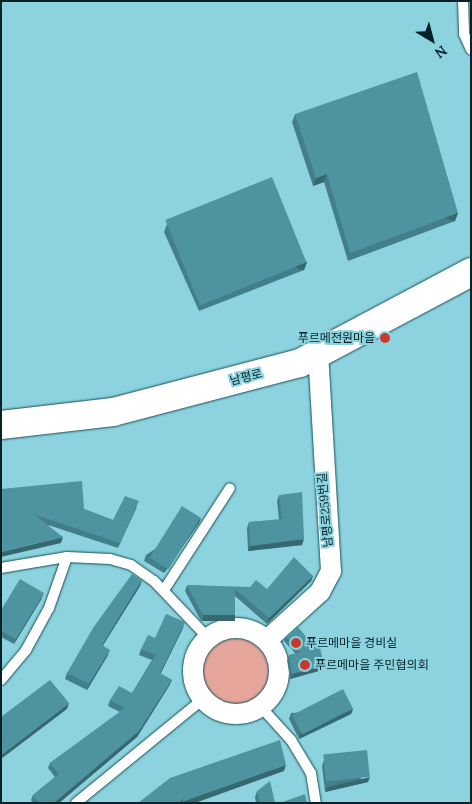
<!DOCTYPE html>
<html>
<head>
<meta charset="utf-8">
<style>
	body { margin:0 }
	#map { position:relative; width:472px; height:804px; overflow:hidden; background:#8cd3df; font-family:Lora,"Noto Sans KR",serif }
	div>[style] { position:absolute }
	.green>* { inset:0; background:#e7a69c }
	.round { border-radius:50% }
	.roads { filter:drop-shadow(0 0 1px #164f57) drop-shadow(0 0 1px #164f57) }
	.lane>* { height:10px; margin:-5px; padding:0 5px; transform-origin:5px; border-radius:5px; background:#fff }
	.street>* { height:20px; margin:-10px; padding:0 10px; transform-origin:10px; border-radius:10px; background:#fff }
	.street>.ring { margin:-10px; padding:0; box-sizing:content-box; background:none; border:20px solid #fff; border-radius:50% }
	.secondary>* { height:28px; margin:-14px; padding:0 14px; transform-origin:14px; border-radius:14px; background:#fff }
	.wall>* { inset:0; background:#437f8a }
	.shaded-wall>* { inset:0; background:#376870; transform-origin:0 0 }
	.building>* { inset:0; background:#4e94a0; transform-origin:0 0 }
	.dots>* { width:14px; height:14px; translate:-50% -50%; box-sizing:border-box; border:2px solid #8cd3df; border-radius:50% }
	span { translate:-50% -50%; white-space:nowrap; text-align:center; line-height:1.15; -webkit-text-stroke:4px #8cd3df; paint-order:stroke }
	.poi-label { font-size:12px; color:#042227 }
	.right { translate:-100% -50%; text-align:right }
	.left { translate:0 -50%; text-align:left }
	.street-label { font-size:12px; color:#042227 }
	.frame { position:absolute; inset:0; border:2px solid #042227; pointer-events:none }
	.north { position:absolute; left:407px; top:15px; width:50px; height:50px; -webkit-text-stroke:4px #8cd3df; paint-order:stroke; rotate:143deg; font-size:14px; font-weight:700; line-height:20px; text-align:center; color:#042227 }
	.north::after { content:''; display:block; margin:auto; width:18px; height:22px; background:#042227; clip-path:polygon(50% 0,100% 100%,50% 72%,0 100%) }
</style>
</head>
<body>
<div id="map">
	<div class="green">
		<i class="round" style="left:203px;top:638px;width:66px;height:66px"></i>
	</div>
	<div class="roads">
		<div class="lane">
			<i style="left:463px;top:1px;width:33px;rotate:88deg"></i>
			<i style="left:464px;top:34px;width:17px;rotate:66deg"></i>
			<i style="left:1px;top:568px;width:67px;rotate:-9.5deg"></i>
			<i style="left:67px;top:557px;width:43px;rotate:2.7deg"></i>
			<i style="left:110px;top:559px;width:22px;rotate:16deg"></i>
			<i style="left:131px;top:565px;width:28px;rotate:35deg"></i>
			<i style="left:154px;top:581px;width:79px;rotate:46.5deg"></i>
			<i style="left:164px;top:590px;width:121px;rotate:-57.1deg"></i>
			<i style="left:1px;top:680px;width:39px;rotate:-50deg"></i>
			<i style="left:26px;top:650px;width:48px;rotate:-61.3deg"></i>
			<i style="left:49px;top:608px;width:54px;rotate:-70.6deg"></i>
			<i style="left:261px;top:707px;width:45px;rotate:47.7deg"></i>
			<i style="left:291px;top:740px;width:39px;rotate:59deg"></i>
			<i style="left:311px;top:773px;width:30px;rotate:81deg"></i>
			<i style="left:76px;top:803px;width:164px;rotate:-39.3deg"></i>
		</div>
		<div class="street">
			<i class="ring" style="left:193px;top:628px;width:66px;height:66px"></i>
			<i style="left:267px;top:640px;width:72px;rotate:-42.2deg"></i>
			<i style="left:320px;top:592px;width:24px;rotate:-62deg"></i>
			<i style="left:331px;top:571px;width:217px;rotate:-93.4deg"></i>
		</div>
		<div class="secondary">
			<i style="left:1px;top:425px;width:113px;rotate:-6.6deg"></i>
			<i style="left:113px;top:412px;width:193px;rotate:-14.7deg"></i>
			<i style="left:300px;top:363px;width:194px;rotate:-28deg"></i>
		</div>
	</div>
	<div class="wall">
		<i style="clip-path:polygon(295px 114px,458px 213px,455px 221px,348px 261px,324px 182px,313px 186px,292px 122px)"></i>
		<i style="clip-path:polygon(167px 224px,307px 262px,304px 270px,199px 311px,164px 232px)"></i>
		<i style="clip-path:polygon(1px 489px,84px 509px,113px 520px,137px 507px,118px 548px,48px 525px,61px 543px)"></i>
		<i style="clip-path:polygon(279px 495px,302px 545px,248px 551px,247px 528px,249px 522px,279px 520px,277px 501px)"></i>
		<i style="clip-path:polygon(201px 518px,199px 523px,164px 573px,144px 561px,146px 555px)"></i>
		<i style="clip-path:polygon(313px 576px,311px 581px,267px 624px,235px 596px,235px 615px,233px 621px,201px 621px,185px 591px,187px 585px,267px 589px)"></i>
		<i style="clip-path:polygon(142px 580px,140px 586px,103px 645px,108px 655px,87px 690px,65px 679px,67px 673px)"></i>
		<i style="clip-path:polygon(42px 598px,14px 644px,1px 637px,1px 610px)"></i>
		<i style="clip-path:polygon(183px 628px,160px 674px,172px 680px,169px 686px,137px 737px,59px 803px,33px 803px,31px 800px,33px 795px,55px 777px,48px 768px,50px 763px,120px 712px,108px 706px,110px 700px,132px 693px,152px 660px,139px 655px,141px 649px,155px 638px)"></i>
		<i style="clip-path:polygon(286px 636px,324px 666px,322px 670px,290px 679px,287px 660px,289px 655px,296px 654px,284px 641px)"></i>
		<i style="clip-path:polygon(353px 709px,351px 714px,299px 739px,289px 719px,291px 713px)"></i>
		<i style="clip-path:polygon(324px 760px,368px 782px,325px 792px,322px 766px)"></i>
		<i style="clip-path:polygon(257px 791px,275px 803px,256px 803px,255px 797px)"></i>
	</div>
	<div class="shaded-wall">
		<i style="clip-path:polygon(327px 174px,324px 182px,313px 186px,316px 178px)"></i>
		<i style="left:458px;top:213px;width:9px;height:115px;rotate:111deg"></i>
		<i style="left:307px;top:262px;width:9px;height:113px;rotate:111deg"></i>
		<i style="clip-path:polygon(201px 518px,199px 523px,164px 573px,166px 567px)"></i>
		<i style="clip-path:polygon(63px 537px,61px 543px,1px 557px,1px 552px)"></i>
		<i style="clip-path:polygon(304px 539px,302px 545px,248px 551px,250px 546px)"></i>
		<i style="clip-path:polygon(313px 576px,311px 581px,267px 624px,269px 618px)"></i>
		<i style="clip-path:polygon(142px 580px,140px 586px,100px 650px,102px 645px)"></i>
		<i style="clip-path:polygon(44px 593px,42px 598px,14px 644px,16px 639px)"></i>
		<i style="left:203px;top:615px;width:32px;height:6px"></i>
		<i style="clip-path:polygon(185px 622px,183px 628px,158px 679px,160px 673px)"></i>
		<i style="clip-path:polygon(110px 650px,108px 655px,87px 690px,89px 684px)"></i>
		<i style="clip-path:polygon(324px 666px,322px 670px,290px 679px,292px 674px)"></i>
		<i style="clip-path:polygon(172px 680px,169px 686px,137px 737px,59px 803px,54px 803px)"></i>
		<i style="clip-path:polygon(69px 703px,67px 709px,1px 759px,1px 755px)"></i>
		<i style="clip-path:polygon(353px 709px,351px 714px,299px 739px,301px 733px)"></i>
		<i style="clip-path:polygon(286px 765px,284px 771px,195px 803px,178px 803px,185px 797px)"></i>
		<i style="clip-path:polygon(370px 777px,368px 782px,325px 792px,328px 787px)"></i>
	</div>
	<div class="building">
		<i style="clip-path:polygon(417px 72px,458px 213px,350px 253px,327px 174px,316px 178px,295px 114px)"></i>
		<i style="left:272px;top:177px;width:92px;height:115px;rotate:68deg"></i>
		<i style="clip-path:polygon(82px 481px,84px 509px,113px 520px,125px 496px,139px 501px,120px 543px,33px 514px,63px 537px,1px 552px,1px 489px)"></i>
		<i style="clip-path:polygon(302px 492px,304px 539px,250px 546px,249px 522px,282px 519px,279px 495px)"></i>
		<i style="left:182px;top:506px;width:22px;height:61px;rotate:32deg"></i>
		<i style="clip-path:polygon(294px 557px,313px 576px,269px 618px,235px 589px,235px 615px,203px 615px,187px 585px,250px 587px,256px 580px,267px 589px)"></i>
		<i style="clip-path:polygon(132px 574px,142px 580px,102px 645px,110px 650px,89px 684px,67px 673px,93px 628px)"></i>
		<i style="clip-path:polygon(20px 579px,44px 593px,16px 639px,1px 631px,1px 610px)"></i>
		<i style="clip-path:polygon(166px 614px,185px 622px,160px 673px,172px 680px,139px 731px,54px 803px,39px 803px,33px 795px,59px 774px,50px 763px,125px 708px,110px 700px,119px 686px,132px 693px,156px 655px,141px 649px,148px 635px,155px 638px)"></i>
		<i style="clip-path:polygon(297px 626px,316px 648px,320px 647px,324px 666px,292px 674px,289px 655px,300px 652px,286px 636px)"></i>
		<i style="clip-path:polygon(50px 680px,69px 703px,1px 755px,1px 717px)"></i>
		<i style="left:343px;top:689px;width:22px;height:57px;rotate:63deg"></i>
		<i style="clip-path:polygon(280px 740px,286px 765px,182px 802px,185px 797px,178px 803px,138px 803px,170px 778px)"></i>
		<i style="left:367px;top:750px;width:27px;height:44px;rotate:84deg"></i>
		<i style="clip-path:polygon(270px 781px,275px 803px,260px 803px,257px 791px)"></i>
		<i style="clip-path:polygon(305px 794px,307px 803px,280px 803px)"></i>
	</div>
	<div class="dots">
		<i style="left:385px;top:338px;background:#c7392d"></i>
		<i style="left:296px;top:643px;background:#c7392d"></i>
		<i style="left:305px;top:665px;background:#c7392d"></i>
	</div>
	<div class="poi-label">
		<span class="right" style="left:375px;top:338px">푸르메전원마을</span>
		<span class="left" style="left:306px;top:643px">푸르메마을 경비실</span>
		<span class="left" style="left:315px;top:665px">푸르메마을 주민협의회</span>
	</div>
	<div class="street-label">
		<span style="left:246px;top:377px;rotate:-14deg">남평로</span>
		<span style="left:325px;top:510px;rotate:-95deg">남평로259번길</span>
	</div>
	<div class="frame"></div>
	<div class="north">N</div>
</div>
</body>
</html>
